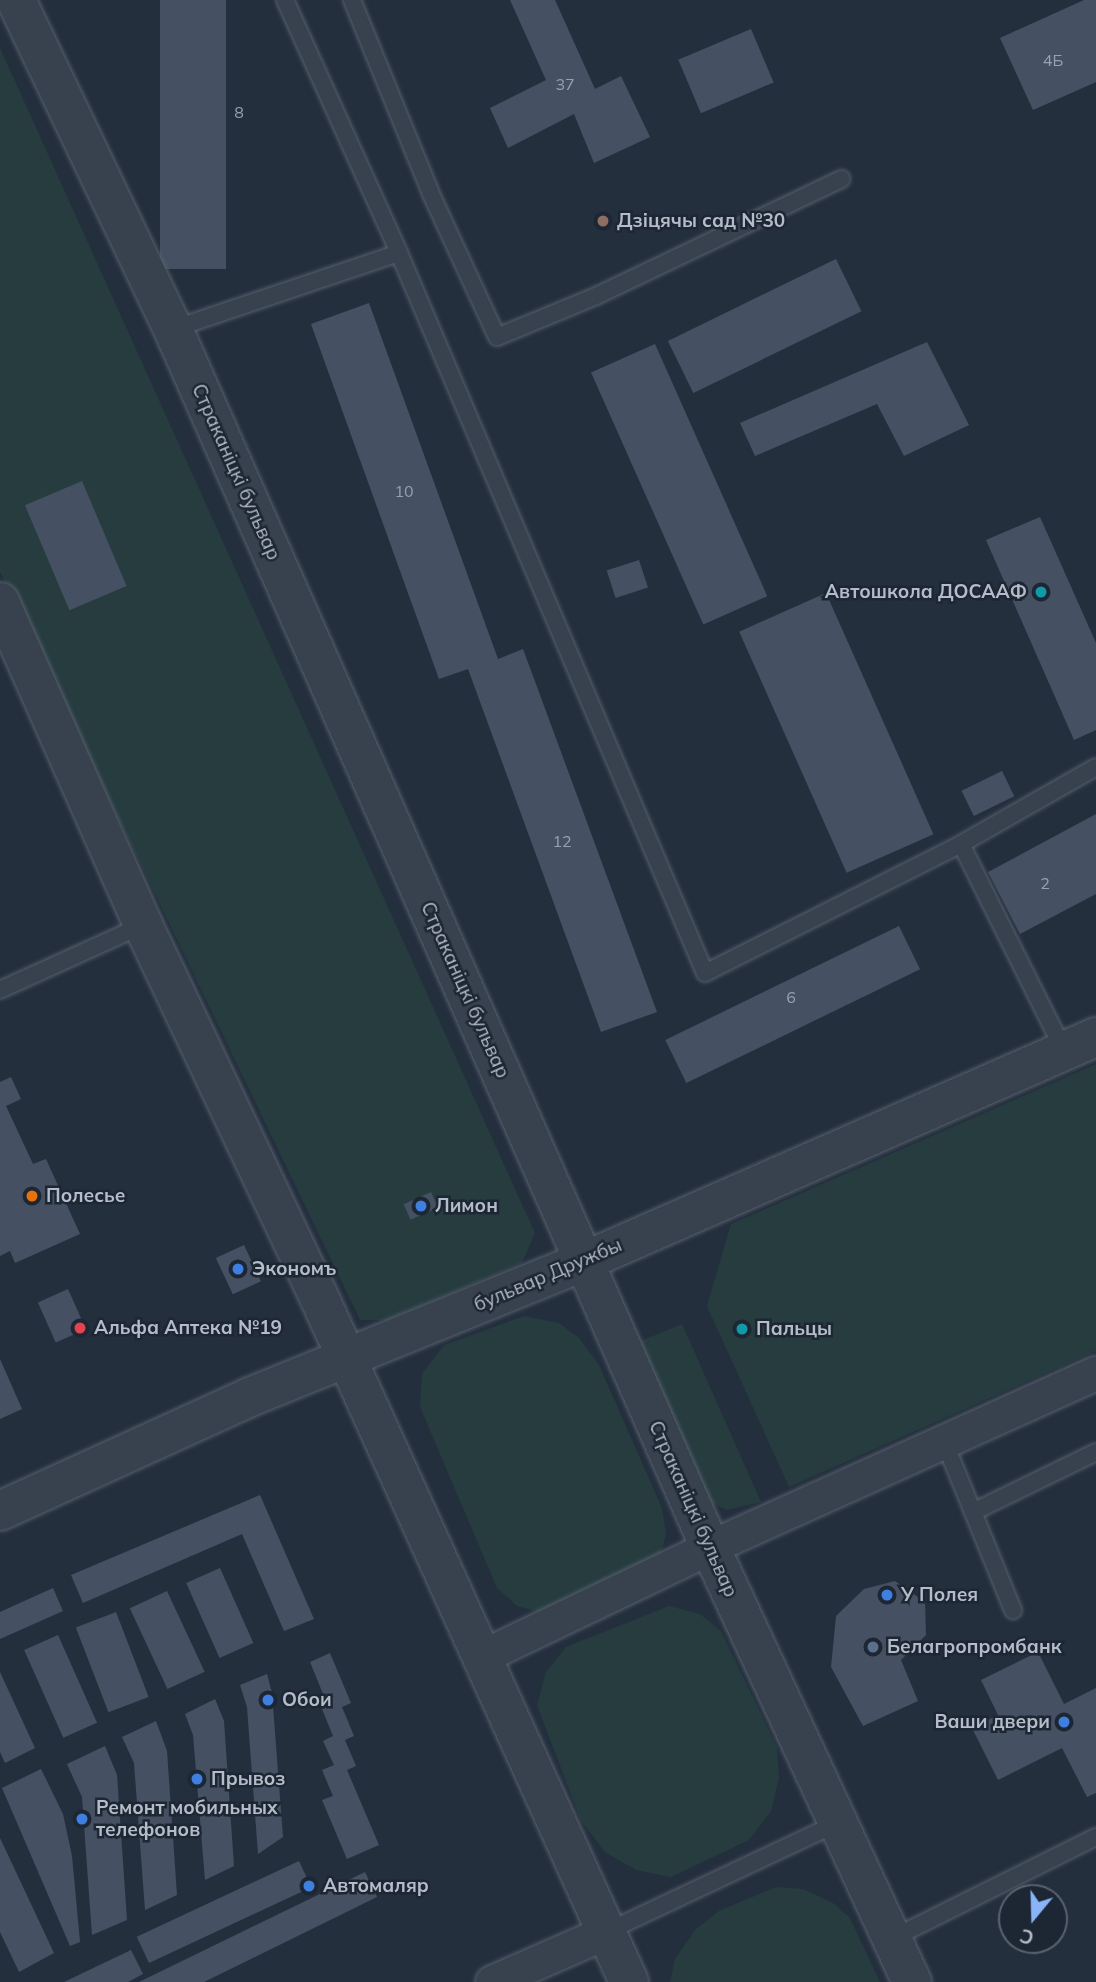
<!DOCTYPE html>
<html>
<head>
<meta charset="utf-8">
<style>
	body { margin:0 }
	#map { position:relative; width:1096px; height:1982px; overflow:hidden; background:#242f3e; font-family:Mulish,sans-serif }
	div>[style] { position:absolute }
	.green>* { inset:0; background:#263c3f }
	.building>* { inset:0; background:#455162; transform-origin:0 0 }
	.roads { filter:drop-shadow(0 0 2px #565f6c) drop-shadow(0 0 2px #565f6c) }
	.service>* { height:16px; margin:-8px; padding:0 8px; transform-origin:8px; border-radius:8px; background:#38414e }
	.minor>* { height:33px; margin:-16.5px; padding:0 16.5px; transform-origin:16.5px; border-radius:16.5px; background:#38414e }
	.tertiary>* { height:38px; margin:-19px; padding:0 19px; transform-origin:19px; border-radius:19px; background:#38414e }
	.dots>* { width:19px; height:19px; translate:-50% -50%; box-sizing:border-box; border:4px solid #1d2633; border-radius:50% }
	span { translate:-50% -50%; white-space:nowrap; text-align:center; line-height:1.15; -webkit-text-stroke:5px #1d2633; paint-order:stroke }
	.number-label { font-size:16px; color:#98a1af }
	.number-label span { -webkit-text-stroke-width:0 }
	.poi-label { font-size:19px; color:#b4bcc9; font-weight:700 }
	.left { translate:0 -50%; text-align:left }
	.right { translate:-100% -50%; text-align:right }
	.street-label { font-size:19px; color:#b4bcc9 }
	.north { position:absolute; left:998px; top:1884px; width:70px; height:70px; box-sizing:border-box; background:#1d2633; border:2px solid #59626f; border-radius:50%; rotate:199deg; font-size:19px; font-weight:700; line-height:28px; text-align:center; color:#b4bcc9 }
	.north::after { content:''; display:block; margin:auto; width:24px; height:32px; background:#8ab4f8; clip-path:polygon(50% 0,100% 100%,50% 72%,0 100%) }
</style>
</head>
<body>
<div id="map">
	<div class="green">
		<i style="clip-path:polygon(0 48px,535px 1233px,522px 1263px,387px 1320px,360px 1320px,0 572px)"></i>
		<i style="clip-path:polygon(1096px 1064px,1096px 1351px,789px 1487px,707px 1306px,731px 1224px)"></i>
		<i style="clip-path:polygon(524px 1316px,559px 1323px,579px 1338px,599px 1365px,662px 1508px,666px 1534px,659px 1561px,538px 1612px,517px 1606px,497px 1588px,420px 1407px,422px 1374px,444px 1345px)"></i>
		<i style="clip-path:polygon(682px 1324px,761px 1502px,727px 1510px,704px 1500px,631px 1345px)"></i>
		<i style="clip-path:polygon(669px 1606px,700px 1614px,721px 1631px,777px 1747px,779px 1778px,771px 1811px,749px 1840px,671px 1877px,636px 1870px,605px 1852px,581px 1821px,537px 1705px,546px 1672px,566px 1647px)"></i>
		<i style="clip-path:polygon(776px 1887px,803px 1889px,833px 1903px,850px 1918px,880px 1982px,670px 1982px,675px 1959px,695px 1930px,719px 1911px)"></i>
	</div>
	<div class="building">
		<i style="left:160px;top:0;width:66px;height:269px"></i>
		<i style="clip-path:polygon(510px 0,555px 0,595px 89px,621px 76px,650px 137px,594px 163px,574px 114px,508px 148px,490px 108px,546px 80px)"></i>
		<i style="clip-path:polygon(1084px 0,1096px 0,1096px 82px,1033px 110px,1000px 38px)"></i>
		<i style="left:751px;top:29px;width:58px;height:79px;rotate:67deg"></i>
		<i style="left:836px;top:259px;width:58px;height:187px;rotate:64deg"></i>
		<i style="clip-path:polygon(369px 303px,498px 659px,523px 649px,657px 1012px,601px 1032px,468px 669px,439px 679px,311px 324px)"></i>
		<i style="clip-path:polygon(927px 342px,969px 425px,904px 456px,877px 404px,755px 456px,740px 423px)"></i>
		<i style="left:655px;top:344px;width:276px;height:70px;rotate:66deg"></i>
		<i style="left:82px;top:481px;width:114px;height:62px;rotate:67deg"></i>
		<i style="clip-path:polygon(1040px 517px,1096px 643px,1096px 730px,1074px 740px,986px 540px)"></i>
		<i style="left:639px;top:560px;width:29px;height:34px;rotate:72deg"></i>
		<i style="left:826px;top:593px;width:264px;height:95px;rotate:66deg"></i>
		<i style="left:1002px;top:771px;width:28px;height:45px;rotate:64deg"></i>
		<i style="clip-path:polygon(1096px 814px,1096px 894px,1020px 934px,988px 872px)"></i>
		<i style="left:899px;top:926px;width:48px;height:260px;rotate:64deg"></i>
		<i style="clip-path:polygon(11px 1077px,21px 1099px,6px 1106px,33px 1164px,46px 1159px,80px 1234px,15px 1263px,10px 1251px,0 1256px,0 1082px)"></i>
		<i style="left:431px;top:1192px;width:17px;height:30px;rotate:66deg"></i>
		<i style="left:244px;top:1245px;width:40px;height:31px;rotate:65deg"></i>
		<i style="left:68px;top:1289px;width:44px;height:33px;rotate:66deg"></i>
		<i style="clip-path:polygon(0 1359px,22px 1409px,0 1419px)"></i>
		<i style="clip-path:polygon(260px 1495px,314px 1619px,284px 1631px,242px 1534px,83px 1603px,71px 1575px)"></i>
		<i style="left:220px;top:1568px;width:82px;height:37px;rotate:66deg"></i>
		<i style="clip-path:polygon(895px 1581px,925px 1602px,926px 1635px,901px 1660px,918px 1701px,863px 1726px,831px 1667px,836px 1616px,864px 1589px)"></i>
		<i style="clip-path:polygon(53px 1588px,63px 1611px,0 1639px,0 1612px)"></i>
		<i style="left:167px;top:1591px;width:89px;height:41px;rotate:65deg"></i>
		<i style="left:116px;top:1612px;width:91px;height:43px;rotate:69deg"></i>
		<i style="left:58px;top:1635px;width:96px;height:37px;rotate:66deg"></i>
		<i style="clip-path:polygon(1038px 1652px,1064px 1704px,1096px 1688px,1096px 1793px,1087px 1797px,1062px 1748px,998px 1780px,972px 1728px,998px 1715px,981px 1680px)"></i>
		<i style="clip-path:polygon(330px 1653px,351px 1703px,342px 1707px,354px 1736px,345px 1740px,356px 1766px,347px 1770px,379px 1845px,347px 1859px,322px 1800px,333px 1796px,322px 1770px,334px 1765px,323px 1741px,333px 1736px,322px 1709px,328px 1706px,310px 1662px)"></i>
		<i style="clip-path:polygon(0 1672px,35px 1748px,5px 1763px,0 1752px)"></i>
		<i style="clip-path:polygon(267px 1674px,272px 1693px,283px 1837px,258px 1854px,247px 1707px,240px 1685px)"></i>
		<i style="clip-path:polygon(215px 1699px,224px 1721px,234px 1866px,205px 1880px,193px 1735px,185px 1714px)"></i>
		<i style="clip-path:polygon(156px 1721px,167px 1751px,177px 1895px,145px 1910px,134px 1763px,122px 1737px)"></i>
		<i style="clip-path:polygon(105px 1746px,117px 1775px,127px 1920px,92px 1935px,82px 1797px,67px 1764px)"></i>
		<i style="clip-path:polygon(41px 1769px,63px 1814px,72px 1856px,80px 1942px,70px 1946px,2px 1788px)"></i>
		<i style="clip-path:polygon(0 1838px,54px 1953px,19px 1972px,0 1932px)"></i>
		<i style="left:299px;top:1861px;width:29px;height:179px;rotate:65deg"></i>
		<i style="clip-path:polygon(365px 1872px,377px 1897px,204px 1982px,139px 1982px)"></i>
		<i style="clip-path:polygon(131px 1950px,143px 1974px,128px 1982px,64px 1982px)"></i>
	</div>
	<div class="roads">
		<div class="service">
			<i style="left:285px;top:0;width:277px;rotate:65.7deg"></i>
			<i style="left:399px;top:253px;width:782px;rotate:66.97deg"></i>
			<i style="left:705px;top:973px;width:287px;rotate:-26.7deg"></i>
			<i style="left:961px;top:844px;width:231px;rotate:63.5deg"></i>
			<i style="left:352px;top:0;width:209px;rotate:67.8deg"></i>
			<i style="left:431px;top:194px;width:157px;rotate:65.2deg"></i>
			<i style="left:497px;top:337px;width:107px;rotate:-22.5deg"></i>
			<i style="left:596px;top:296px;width:272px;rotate:-25.5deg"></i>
			<i style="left:173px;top:329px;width:238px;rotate:-18.6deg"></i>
			<i style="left:961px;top:844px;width:155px;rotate:-29.7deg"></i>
			<i style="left:0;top:990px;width:157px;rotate:-24.4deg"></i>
			<i style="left:944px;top:1441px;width:183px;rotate:67.8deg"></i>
			<i style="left:973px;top:1512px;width:137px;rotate:-26deg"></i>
			<i style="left:606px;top:1932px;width:253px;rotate:-25.2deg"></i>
			<i style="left:891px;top:1939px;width:229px;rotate:-26.5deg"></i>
		</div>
		<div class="minor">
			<i style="left:483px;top:1656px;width:252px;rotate:-25.6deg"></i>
			<i style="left:710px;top:1547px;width:423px;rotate:-24.3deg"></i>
			<i style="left:492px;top:1982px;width:124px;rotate:-23.7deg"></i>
		</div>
		<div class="tertiary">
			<i style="left:16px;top:0;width:365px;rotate:64.5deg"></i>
			<i style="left:173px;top:329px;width:1331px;rotate:66.21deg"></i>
			<i style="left:710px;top:1547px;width:480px;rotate:65.1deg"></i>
			<i style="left:0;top:602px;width:353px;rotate:66.1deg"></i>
			<i style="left:143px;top:925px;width:412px;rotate:64.7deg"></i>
			<i style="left:319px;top:1297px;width:752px;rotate:65.65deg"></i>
			<i style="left:0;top:1511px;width:275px;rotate:-24.5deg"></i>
			<i style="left:250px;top:1397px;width:362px;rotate:-22.1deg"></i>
			<i style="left:585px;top:1261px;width:558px;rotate:-23.67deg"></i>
		</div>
	</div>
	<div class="dots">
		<i style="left:603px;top:221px;background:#8d6e63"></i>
		<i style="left:1041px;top:592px;background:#0f9aa8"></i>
		<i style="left:32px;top:1196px;background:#e8710a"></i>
		<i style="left:421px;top:1206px;background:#3f7fe0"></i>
		<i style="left:238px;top:1269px;background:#3f7fe0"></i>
		<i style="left:80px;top:1328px;background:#e0444e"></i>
		<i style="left:742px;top:1329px;background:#0f9aa8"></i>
		<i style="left:887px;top:1595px;background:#3f7fe0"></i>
		<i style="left:873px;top:1647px;background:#5c6f8a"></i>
		<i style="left:268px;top:1700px;background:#3f7fe0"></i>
		<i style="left:1064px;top:1722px;background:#3f7fe0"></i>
		<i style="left:197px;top:1779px;background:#3f7fe0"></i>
		<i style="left:82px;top:1819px;background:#3f7fe0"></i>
		<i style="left:309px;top:1886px;background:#3f7fe0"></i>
	</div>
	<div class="number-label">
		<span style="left:1053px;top:60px">4Б</span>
		<span style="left:565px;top:84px">37</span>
		<span style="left:239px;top:112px">8</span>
		<span style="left:404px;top:491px">10</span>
		<span style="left:562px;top:841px">12</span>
		<span style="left:1045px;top:883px">2</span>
		<span style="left:791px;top:997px">6</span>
	</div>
	<div class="poi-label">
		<span class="left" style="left:617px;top:221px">Дзіцячы сад №30</span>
		<span class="right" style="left:1027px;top:592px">Автошкола ДОСААФ</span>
		<span class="left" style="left:46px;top:1196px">Полесье</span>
		<span class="left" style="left:435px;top:1206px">Лимон</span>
		<span class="left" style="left:252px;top:1269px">Экономъ</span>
		<span class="left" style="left:94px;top:1328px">Альфа Аптека №19</span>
		<span class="left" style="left:756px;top:1329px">Пальцы</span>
		<span class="left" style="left:901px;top:1595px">У Полея</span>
		<span class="left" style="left:887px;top:1647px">Белагропромбанк</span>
		<span class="left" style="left:282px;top:1700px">Обои</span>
		<span class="right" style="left:1050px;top:1722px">Ваши двери</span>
		<span class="left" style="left:211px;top:1779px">Прывоз</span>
		<span class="left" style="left:96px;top:1819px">Ремонт мобильных<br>телефонов</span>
		<span class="left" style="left:323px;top:1886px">Автомаляр</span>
	</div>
	<div class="street-label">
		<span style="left:236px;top:472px;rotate:66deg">Страканіцкі бульвар</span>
		<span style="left:465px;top:990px;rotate:66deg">Страканіцкі бульвар</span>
		<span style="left:548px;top:1275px;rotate:-23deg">бульвар Дружбы</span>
		<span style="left:693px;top:1509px;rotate:66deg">Страканіцкі бульвар</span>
	</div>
	<div class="north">С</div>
</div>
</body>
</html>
